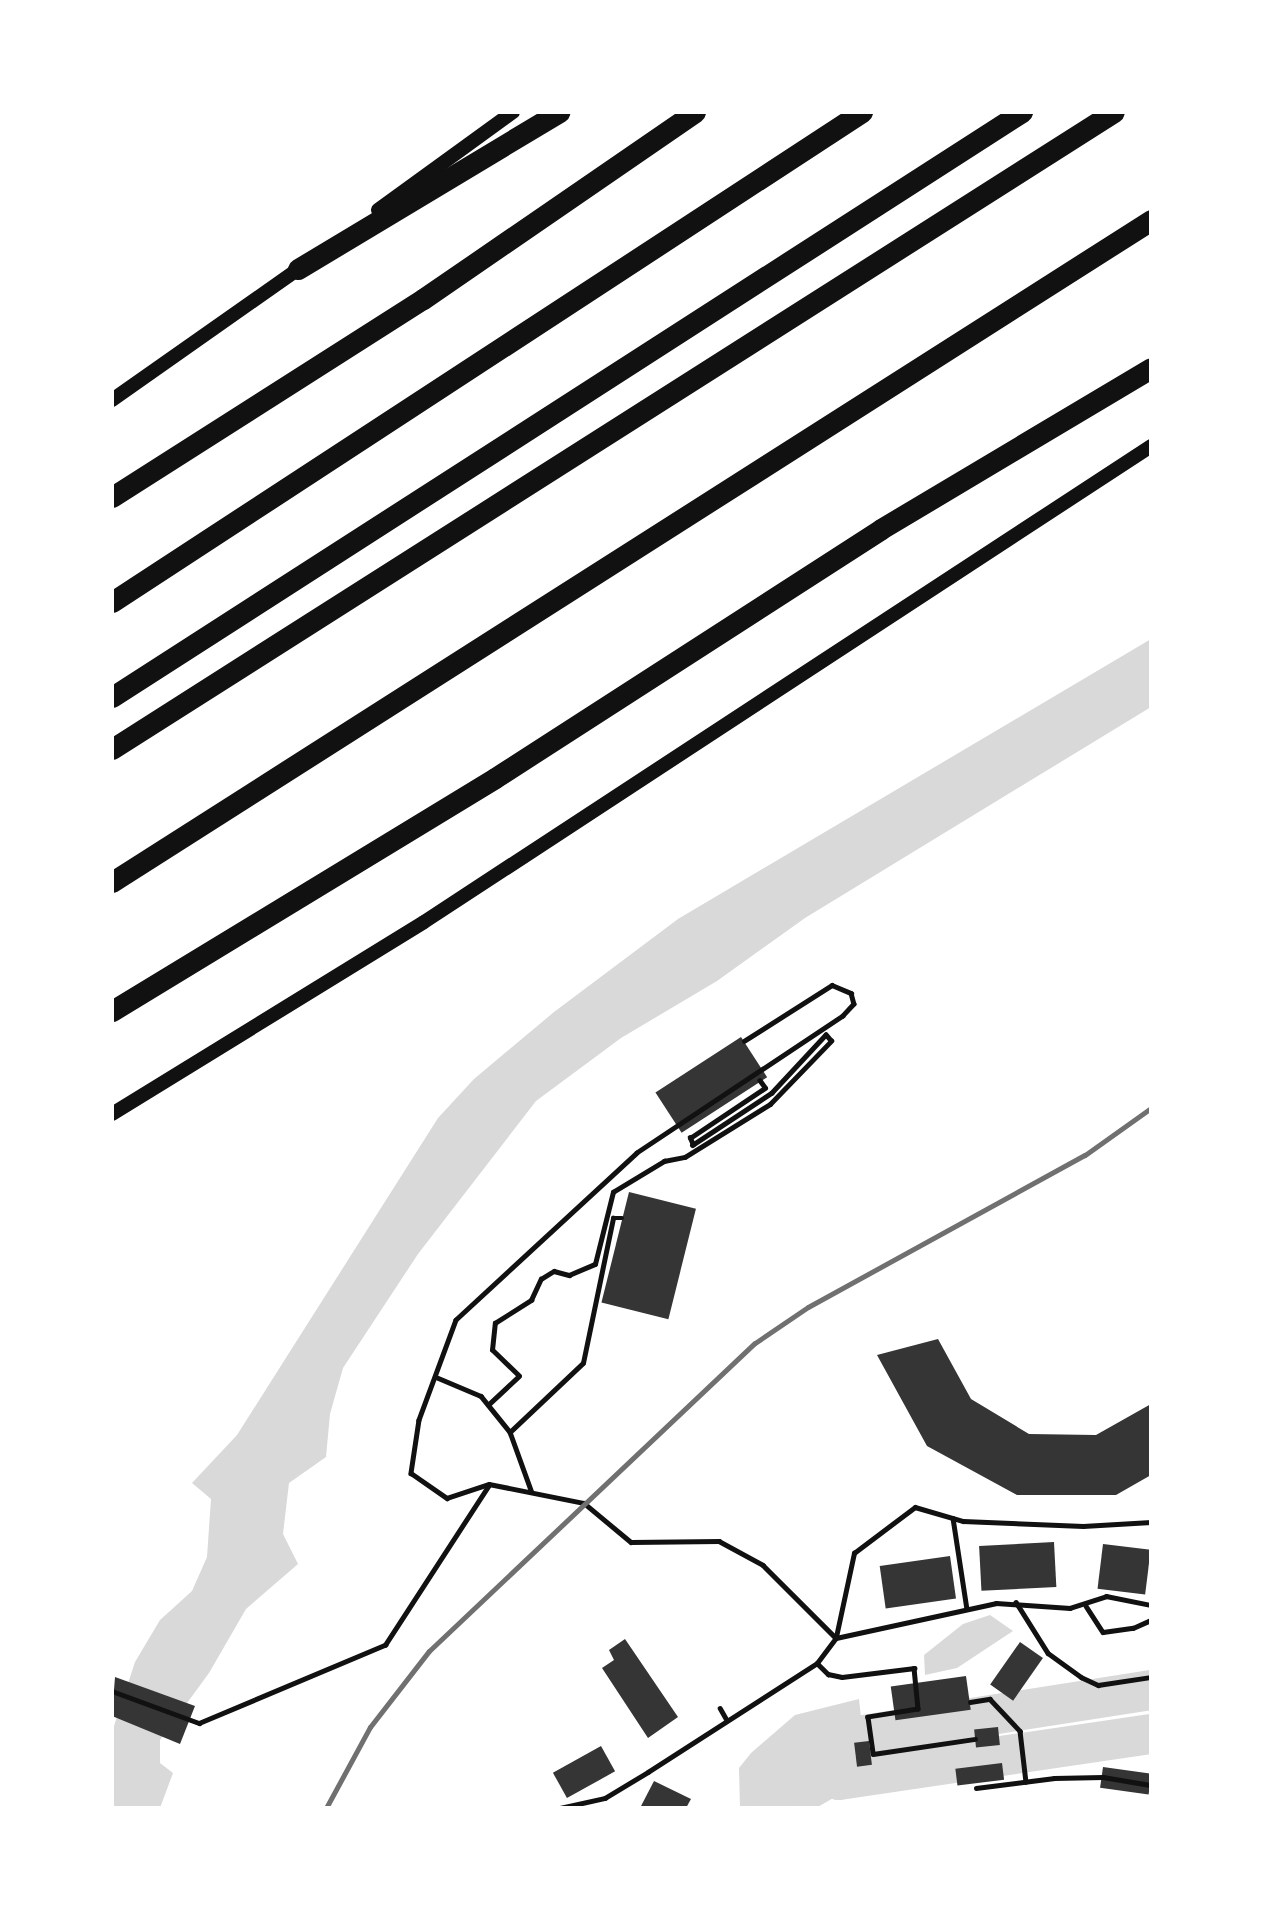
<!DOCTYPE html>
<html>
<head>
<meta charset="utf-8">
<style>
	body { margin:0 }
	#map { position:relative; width:1263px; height:1920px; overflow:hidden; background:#fff; font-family:"IBM Plex Sans",sans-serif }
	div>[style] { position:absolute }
	.water>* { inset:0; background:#d9d9d9 }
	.canal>* { height:40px; margin:-20px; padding:0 20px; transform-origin:20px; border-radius:20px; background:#d9d9d9 }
	.building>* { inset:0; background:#353535; transform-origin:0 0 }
	.path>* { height:4.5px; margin:-2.25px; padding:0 2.25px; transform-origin:2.25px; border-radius:2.25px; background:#111 }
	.secondary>* { height:14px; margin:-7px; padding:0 7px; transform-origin:7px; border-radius:7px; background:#111 }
	.motorway>* { height:21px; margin:-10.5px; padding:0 10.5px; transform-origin:10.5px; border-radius:10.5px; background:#111 }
	.rail>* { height:5px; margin:-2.5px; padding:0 2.5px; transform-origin:2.5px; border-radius:2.5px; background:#707070 }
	span { translate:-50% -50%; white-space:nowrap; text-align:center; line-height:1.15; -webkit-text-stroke:5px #fff; paint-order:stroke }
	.frame { position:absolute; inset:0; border:114px solid #fff; pointer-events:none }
</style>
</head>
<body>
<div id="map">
	<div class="water">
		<i style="clip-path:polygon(1151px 639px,1151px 707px,805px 918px,717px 981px,621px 1038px,536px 1101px,418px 1254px,343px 1368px,330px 1414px,326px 1457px,289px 1483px,283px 1534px,298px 1564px,246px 1609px,209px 1673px,160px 1740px,160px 1763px,173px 1773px,160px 1808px,112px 1808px,112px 1732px,135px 1662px,160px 1620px,192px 1591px,207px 1557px,211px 1499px,192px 1483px,237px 1435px,438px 1118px,474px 1079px,554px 1012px,678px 919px)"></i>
		<i style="clip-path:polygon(990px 1615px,1013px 1631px,957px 1668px,925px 1675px,924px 1655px,963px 1624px)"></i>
		<i style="clip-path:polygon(859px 1699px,869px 1791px,835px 1797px,816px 1808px,740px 1808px,739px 1768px,751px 1753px,795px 1715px)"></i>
	</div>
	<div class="canal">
		<i style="left:816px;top:1766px;width:27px;rotate:31deg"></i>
		<i style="left:839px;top:1780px;width:315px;rotate:-8.4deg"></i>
		<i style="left:779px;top:1808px;width:23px;rotate:-75deg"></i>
		<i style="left:785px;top:1786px;width:71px;rotate:-41.6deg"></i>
		<i style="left:838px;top:1739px;width:317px;rotate:-8.9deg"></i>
	</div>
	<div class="building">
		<i style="left:741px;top:1037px;width:48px;height:102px;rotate:57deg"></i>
		<i style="left:629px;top:1192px;width:69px;height:114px;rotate:14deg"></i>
		<i style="clip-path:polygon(938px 1339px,971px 1399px,1029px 1434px,1096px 1435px,1151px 1404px,1151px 1475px,1116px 1495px,1017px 1495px,927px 1446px,877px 1355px)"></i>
		<i style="left:1054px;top:1542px;width:45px;height:75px;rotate:87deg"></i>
		<i style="left:1103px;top:1544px;width:48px;height:45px;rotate:7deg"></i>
		<i style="left:950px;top:1556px;width:43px;height:71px;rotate:82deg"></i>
		<i style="clip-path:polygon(625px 1639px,678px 1717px,648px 1738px,602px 1668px,614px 1660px,609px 1650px)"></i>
		<i style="left:1020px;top:1642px;width:28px;height:52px;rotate:35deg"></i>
		<i style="left:966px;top:1676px;width:34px;height:76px;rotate:82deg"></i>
		<i style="clip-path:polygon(115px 1677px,195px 1706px,180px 1744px,112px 1716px)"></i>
		<i style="left:998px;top:1727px;width:18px;height:24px;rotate:84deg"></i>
		<i style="left:869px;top:1741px;width:24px;height:15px;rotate:83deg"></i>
		<i style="left:601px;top:1746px;width:29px;height:55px;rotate:61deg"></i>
		<i style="left:1002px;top:1763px;width:17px;height:47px;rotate:83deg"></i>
		<i style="left:1103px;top:1767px;width:49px;height:21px;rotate:8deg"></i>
		<i style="clip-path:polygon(654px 1781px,691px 1799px,686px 1808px,640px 1808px)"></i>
	</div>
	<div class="path">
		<i style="left:744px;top:1041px;width:104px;rotate:-32.5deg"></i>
		<i style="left:832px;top:985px;width:21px;rotate:23deg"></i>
		<i style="left:851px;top:993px;width:11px;rotate:75deg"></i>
		<i style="left:854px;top:1004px;width:16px;rotate:133deg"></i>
		<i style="left:843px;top:1016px;width:247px;rotate:146.4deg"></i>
		<i style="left:637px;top:1153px;width:246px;rotate:137.3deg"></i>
		<i style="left:456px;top:1320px;width:107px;rotate:110.3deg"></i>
		<i style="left:419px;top:1420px;width:54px;rotate:98.6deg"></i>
		<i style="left:411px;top:1473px;width:44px;rotate:34.8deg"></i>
		<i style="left:447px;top:1498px;width:44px;rotate:-18.4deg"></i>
		<i style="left:489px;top:1484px;width:97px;rotate:11.3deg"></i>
		<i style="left:584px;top:1503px;width:61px;rotate:39.7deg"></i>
		<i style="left:631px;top:1542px;width:88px;rotate:-0.7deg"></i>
		<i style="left:719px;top:1541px;width:50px;rotate:28.6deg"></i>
		<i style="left:763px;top:1565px;width:103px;rotate:45deg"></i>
		<i style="left:436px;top:1377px;width:49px;rotate:22.9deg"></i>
		<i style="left:481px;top:1396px;width:46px;rotate:51.1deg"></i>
		<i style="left:510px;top:1432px;width:62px;rotate:70.1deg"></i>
		<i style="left:488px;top:1405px;width:42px;rotate:-43.1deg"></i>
		<i style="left:519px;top:1376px;width:37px;rotate:-136deg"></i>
		<i style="left:492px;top:1350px;width:27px;rotate:-84deg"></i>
		<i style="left:495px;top:1323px;width:43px;rotate:-32.6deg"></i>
		<i style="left:531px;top:1300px;width:23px;rotate:-65deg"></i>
		<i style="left:541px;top:1279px;width:15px;rotate:-32deg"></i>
		<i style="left:554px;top:1271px;width:16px;rotate:15deg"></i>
		<i style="left:569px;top:1275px;width:28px;rotate:-23deg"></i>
		<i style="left:595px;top:1264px;width:74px;rotate:-76deg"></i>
		<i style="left:613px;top:1192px;width:60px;rotate:-31.3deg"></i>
		<i style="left:664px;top:1161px;width:21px;rotate:-11deg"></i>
		<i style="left:685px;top:1157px;width:100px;rotate:-31.9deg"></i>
		<i style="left:770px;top:1104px;width:88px;rotate:-45.9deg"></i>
		<i style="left:831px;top:1041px;width:8px;rotate:-130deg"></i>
		<i style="left:826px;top:1035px;width:79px;rotate:133deg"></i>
		<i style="left:772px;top:1093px;width:95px;rotate:146.6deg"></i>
		<i style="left:693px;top:1145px;width:8px;rotate:-113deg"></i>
		<i style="left:690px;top:1138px;width:90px;rotate:-33.7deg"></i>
		<i style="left:765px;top:1088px;width:9px;rotate:-126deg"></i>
		<i style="left:510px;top:1432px;width:100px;rotate:-43.4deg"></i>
		<i style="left:583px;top:1363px;width:148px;rotate:-78.3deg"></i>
		<i style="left:613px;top:1218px;width:9px"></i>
		<i style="left:953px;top:1518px;width:92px;rotate:81.3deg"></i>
		<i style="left:1016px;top:1602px;width:60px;rotate:57.9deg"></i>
		<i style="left:1048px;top:1653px;width:41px;rotate:36deg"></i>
		<i style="left:1081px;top:1677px;width:19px;rotate:25deg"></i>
		<i style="left:1098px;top:1685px;width:54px;rotate:-8.6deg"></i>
		<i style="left:1086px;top:1606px;width:31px;rotate:57deg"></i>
		<i style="left:1103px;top:1632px;width:30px;rotate:-8deg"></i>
		<i style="left:1133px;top:1628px;width:20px;rotate:-24deg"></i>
		<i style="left:836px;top:1637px;width:86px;rotate:-77.9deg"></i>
		<i style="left:854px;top:1553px;width:76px;rotate:-37deg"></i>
		<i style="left:915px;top:1507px;width:50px;rotate:16.3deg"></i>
		<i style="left:963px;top:1521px;width:120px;rotate:2.4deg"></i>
		<i style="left:1083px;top:1526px;width:68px;rotate:-3.4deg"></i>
		<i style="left:817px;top:1663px;width:16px;rotate:45deg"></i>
		<i style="left:828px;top:1674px;width:14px;rotate:12deg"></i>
		<i style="left:842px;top:1677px;width:73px;rotate:-7.1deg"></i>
		<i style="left:914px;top:1668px;width:41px;rotate:84.4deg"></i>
		<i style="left:918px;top:1709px;width:51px;rotate:170.9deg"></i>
		<i style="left:868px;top:1717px;width:37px;rotate:82deg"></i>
		<i style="left:873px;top:1754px;width:103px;rotate:-8.4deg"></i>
		<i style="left:112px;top:1691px;width:93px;rotate:20.2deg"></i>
		<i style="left:199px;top:1723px;width:202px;rotate:-22.8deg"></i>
		<i style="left:385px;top:1645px;width:191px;rotate:-57deg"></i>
		<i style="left:970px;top:1702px;width:20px;rotate:-9deg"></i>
		<i style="left:990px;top:1699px;width:44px;rotate:46.8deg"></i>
		<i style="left:1020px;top:1731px;width:51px;rotate:83.3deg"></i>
		<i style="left:720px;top:1708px;width:14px;rotate:60deg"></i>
		<i style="left:976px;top:1788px;width:79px;rotate:-7.3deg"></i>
		<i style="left:1054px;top:1778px;width:49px;rotate:-1.2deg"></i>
		<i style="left:1103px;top:1777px;width:49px;rotate:9.5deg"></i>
		<i style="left:560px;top:1808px;width:46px;rotate:-12.5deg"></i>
		<i style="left:605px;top:1798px;width:50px;rotate:-31.2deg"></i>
		<i style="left:648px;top:1772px;width:201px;rotate:-32.8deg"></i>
		<i style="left:817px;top:1663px;width:31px;rotate:-53deg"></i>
		<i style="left:836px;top:1638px;width:164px;rotate:-12.3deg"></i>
		<i style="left:996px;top:1603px;width:74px;rotate:3.9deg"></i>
		<i style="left:1070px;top:1608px;width:38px;rotate:-18deg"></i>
		<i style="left:1106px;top:1596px;width:46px;rotate:11.3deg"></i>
	</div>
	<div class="secondary">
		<i style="left:378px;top:210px;width:167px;rotate:-36deg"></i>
		<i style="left:112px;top:400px;width:233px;rotate:-35.1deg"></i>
		<i style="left:112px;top:1114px;width:366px;rotate:-31.6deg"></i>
		<i style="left:424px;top:922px;width:869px;rotate:-33.21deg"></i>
	</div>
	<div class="motorway">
		<i style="left:298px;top:269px;width:305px;rotate:-31deg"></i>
		<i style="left:112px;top:497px;width:369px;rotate:-32.5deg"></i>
		<i style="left:423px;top:299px;width:330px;rotate:-34.5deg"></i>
		<i style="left:112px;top:602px;width:896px;rotate:-33.16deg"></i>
		<i style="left:112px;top:697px;width:1082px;rotate:-32.74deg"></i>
		<i style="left:112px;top:749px;width:1187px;rotate:-32.45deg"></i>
		<i style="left:112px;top:882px;width:1232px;rotate:-32.5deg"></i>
		<i style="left:112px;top:1011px;width:448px;rotate:-31.3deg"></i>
		<i style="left:495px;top:778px;width:459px;rotate:-32.8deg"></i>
		<i style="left:881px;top:529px;width:314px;rotate:-30.8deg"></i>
	</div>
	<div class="rail">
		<i style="left:326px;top:1808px;width:92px;rotate:-61.5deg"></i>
		<i style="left:370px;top:1727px;width:96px;rotate:-52.2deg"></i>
		<i style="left:429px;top:1651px;width:448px;rotate:-43.4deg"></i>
		<i style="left:755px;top:1343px;width:64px;rotate:-34.2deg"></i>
		<i style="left:808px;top:1307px;width:316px;rotate:-28.8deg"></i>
		<i style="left:1085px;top:1155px;width:81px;rotate:-35.5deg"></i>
	</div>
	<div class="frame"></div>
</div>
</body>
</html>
